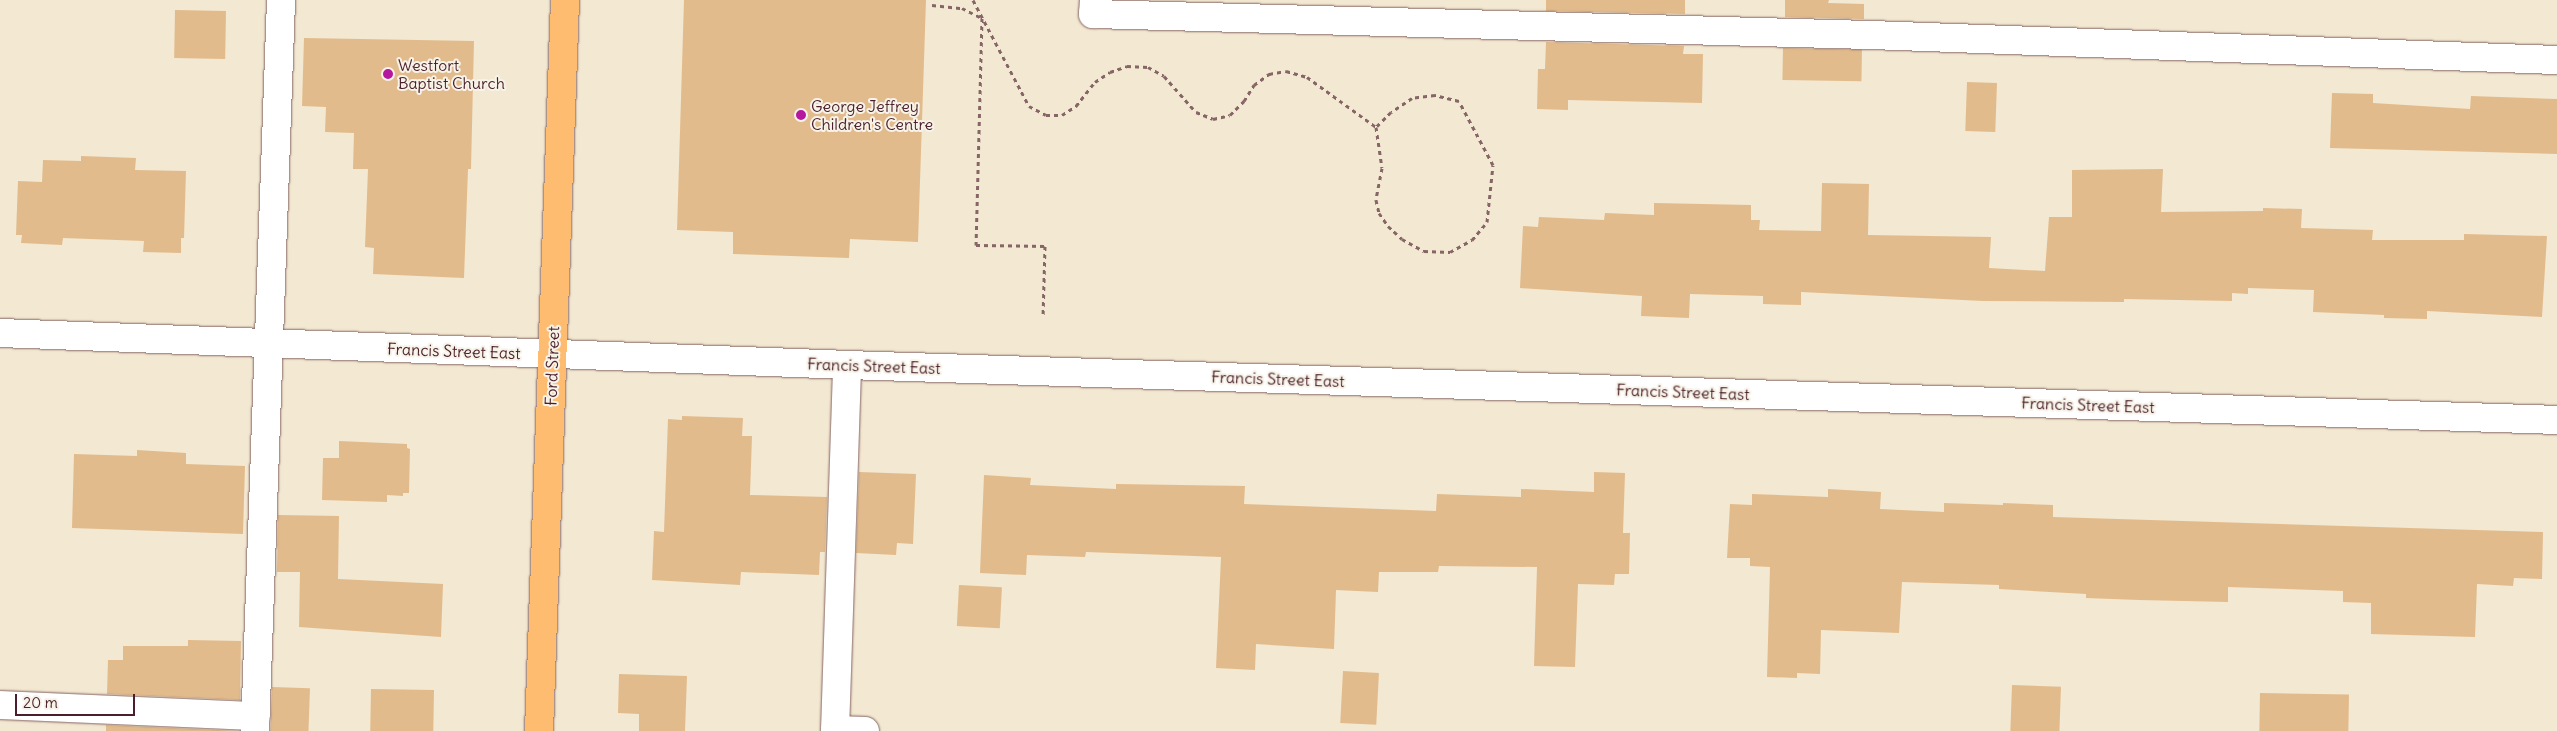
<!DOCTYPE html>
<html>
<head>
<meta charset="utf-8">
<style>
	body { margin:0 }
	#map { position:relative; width:2557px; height:731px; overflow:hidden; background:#f3e8d1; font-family:Delius,sans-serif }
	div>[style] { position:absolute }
	.building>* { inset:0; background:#e2bb8c; transform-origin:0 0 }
	.path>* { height:3px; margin-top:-1.5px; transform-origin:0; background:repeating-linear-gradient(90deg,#856565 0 4px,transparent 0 8px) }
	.roads { filter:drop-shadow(0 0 1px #856565) drop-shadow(0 0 1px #856565) }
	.minor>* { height:28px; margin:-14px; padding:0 14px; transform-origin:14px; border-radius:14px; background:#fff }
	.major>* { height:28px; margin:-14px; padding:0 14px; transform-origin:14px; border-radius:14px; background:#febc70 }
	.dots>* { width:14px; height:14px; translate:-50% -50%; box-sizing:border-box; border:2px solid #f7f3e8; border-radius:50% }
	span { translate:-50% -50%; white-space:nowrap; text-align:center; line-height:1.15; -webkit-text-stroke:4px #f7f3e8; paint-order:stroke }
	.poi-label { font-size:16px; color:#4a1f2b }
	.left { translate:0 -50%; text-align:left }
	.street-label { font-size:16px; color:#4a1f2b }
	.scale { position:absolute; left:15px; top:694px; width:120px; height:22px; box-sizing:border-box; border:2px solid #4a1f2b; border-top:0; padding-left:6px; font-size:15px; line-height:18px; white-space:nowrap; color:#4a1f2b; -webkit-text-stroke:4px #f7f3e8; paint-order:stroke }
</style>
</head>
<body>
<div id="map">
	<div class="building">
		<i style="clip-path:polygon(684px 0,926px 0,918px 242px,850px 239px,849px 258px,733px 254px,733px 232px,677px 230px)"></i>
		<i style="clip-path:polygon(1546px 0,1685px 0,1685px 14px,1546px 11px)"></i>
		<i style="clip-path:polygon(1785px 0,1829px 0,1828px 3px,1864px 4px,1864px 19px,1785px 17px)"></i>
		<i style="left:175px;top:10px;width:51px;height:48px;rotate:1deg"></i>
		<i style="clip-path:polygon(304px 38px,474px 41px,471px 169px,468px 169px,464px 278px,373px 274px,374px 248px,365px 247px,368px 169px,353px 169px,354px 133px,325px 132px,326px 107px,302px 106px)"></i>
		<i style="clip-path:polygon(1546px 42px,1684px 46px,1683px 54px,1703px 54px,1702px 103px,1568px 100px,1568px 110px,1537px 109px,1538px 69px,1545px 69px)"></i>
		<i style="left:1783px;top:48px;width:79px;height:32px;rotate:1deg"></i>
		<i style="left:1967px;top:82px;width:30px;height:49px;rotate:2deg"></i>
		<i style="clip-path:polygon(2332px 93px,2373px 94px,2373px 103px,2470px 109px,2471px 96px,2557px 99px,2557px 154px,2330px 148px)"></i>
		<i style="clip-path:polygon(81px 156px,136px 158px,135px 170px,186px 171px,184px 238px,181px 238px,181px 253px,143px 252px,144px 241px,63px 238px,62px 245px,21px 243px,22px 235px,16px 235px,18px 181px,42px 182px,43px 160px,81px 161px)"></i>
		<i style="clip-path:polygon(2163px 169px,2161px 212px,2263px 211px,2263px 208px,2302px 209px,2301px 228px,2373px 230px,2372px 240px,2464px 240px,2464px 234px,2547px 236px,2542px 317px,2427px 311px,2427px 319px,2384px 318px,2384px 315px,2313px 312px,2314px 290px,2248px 288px,2248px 294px,2232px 293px,2232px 301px,2124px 299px,2124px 302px,1983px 301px,1801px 292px,1801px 305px,1763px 304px,1763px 296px,1690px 294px,1689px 318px,1641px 316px,1642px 296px,1520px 288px,1523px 226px,1538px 227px,1539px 217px,1604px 220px,1605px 213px,1654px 215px,1654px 203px,1751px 205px,1751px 220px,1760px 220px,1759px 230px,1821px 231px,1822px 183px,1869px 184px,1868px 235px,1991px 237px,1989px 268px,2045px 271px,2049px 217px,2072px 217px,2072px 170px)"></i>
		<i style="clip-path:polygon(682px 416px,743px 418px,742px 436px,752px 436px,750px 495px,827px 497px,825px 552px,820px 552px,819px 575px,741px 572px,740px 585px,652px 580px,654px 531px,664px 532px,668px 419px,682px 420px)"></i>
		<i style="clip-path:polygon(339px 441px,407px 444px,407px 448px,410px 449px,409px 493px,403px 493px,403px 496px,387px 495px,387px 502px,322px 500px,323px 458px,339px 458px)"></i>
		<i style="clip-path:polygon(137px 450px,186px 453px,186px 464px,245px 466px,243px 534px,72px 528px,74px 454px,137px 456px)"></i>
		<i style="clip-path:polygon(859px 472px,916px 474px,913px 544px,897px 543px,896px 555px,856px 553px)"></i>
		<i style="clip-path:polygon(1594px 472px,1625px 473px,1623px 533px,1630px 533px,1629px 574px,1615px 574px,1614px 585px,1578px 584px,1575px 667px,1534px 666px,1537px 567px,1439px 566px,1438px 572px,1379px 572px,1378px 592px,1336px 590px,1334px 649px,1256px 644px,1255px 670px,1216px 668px,1221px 557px,1086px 552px,1085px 557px,1027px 555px,1026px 575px,980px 573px,984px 475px,1031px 478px,1030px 485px,1116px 489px,1116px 484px,1245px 486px,1244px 504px,1436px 511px,1437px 494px,1521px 497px,1521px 489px,1594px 492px)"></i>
		<i style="clip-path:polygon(1828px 489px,1881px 492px,1880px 509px,1944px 512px,1944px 503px,2003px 505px,2003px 503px,2053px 505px,2053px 517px,2543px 532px,2542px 579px,2514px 578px,2513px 586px,2477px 584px,2475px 637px,2371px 634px,2371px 603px,2343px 602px,2343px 591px,2228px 587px,2228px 602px,2139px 600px,2086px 598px,2086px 594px,1999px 589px,1999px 585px,1902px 582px,1899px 633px,1821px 630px,1820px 674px,1797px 673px,1797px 678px,1767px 677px,1770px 567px,1750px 566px,1750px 558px,1727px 558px,1730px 504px,1752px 505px,1752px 494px,1828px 497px)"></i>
		<i style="clip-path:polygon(278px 515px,339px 516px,338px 579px,443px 584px,441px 637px,299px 627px,300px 572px,277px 572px)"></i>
		<i style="left:959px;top:585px;width:43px;height:41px;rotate:3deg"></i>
		<i style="clip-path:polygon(188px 640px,241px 641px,240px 700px,107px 694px,108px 660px,123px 660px,123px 646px,188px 646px)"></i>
		<i style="left:1343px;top:671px;width:36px;height:52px;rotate:3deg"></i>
		<i style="clip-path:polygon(619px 674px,687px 676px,685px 731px,639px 731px,639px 714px,618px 713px)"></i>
		<i style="left:2012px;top:685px;width:49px;height:46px;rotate:2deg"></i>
		<i style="left:272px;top:687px;width:38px;height:44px;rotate:2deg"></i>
		<i style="left:371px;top:689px;width:63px;height:42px;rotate:1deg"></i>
		<i style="left:2260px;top:693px;width:89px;height:38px;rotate:1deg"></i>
		<i style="clip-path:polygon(106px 725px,239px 731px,106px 731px)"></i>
	</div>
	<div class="path">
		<i style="left:973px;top:0;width:120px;rotate:62.2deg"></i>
		<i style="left:1029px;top:106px;width:19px;rotate:28deg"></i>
		<i style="left:1046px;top:115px;width:16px"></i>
		<i style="left:1062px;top:115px;width:17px;rotate:-33deg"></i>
		<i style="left:1076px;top:106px;width:31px;rotate:-52deg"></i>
		<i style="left:1095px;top:82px;width:18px;rotate:-34deg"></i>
		<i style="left:1110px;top:72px;width:18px;rotate:-19deg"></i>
		<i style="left:1127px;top:66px;width:21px;rotate:3deg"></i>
		<i style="left:1148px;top:67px;width:18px;rotate:29deg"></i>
		<i style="left:1164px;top:76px;width:48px;rotate:48.4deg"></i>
		<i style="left:1196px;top:112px;width:18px;rotate:22deg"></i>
		<i style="left:1213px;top:119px;width:17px;rotate:-13deg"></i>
		<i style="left:1230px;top:115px;width:20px;rotate:-45deg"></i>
		<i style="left:1244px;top:101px;width:19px;rotate:-58deg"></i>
		<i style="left:1254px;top:85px;width:19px;rotate:-36deg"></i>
		<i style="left:1269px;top:74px;width:17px;rotate:-10deg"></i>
		<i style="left:1286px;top:71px;width:22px;rotate:16deg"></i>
		<i style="left:1307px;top:77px;width:85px;rotate:35.9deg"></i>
		<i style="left:1376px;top:127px;width:41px;rotate:81.7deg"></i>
		<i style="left:1382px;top:168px;width:33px;rotate:101deg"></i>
		<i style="left:1376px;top:200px;width:13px;rotate:77deg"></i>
		<i style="left:1379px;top:213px;width:16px;rotate:55deg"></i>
		<i style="left:1388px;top:226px;width:19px;rotate:43deg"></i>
		<i style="left:1402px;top:239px;width:25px;rotate:29deg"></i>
		<i style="left:1424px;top:251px;width:26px;rotate:2deg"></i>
		<i style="left:1450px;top:252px;width:25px;rotate:-29deg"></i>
		<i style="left:1472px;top:240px;width:23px;rotate:-50deg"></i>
		<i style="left:1487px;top:222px;width:57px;rotate:-84deg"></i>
		<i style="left:1493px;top:165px;width:72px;rotate:-118deg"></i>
		<i style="left:1459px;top:101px;width:25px;rotate:-166deg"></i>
		<i style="left:1435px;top:95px;width:23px;rotate:173deg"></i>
		<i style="left:1412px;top:98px;width:25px;rotate:146deg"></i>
		<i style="left:1391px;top:112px;width:21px;rotate:135deg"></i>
		<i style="left:932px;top:5px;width:30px;rotate:6deg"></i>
		<i style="left:962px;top:8px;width:22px;rotate:27deg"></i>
		<i style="left:982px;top:18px;width:227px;rotate:91.5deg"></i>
		<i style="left:976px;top:245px;width:69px;rotate:0.8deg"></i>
		<i style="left:1045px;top:246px;width:71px;rotate:91.6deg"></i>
	</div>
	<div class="roads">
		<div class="minor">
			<i style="left:1094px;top:0;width:14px;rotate:94deg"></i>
			<i style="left:1093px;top:14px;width:778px;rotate:1.55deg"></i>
			<i style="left:1871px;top:35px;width:686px;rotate:2.09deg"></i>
			<i style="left:0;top:333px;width:848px;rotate:2.16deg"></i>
			<i style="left:847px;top:365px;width:1711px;rotate:1.84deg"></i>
			<i style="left:0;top:705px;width:256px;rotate:2.5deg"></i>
			<i style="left:835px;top:730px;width:30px;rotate:2deg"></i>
			<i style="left:255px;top:731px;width:731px;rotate:-87.96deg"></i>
			<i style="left:835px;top:731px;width:366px;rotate:-88.1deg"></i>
		</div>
		<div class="major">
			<i style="left:539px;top:731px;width:731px;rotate:-87.96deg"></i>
		</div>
	</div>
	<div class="dots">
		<i style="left:388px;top:74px;background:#b5179e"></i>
		<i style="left:801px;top:115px;background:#b5179e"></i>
	</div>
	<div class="poi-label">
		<span class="left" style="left:398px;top:74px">Westfort<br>Baptist Church</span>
		<span class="left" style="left:811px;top:115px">George Jeffrey<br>Children's Centre</span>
	</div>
	<div class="street-label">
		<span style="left:454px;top:351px;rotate:2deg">Francis Street East</span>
		<span style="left:552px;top:366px;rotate:-88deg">Ford Street</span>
		<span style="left:874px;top:366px;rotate:2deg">Francis Street East</span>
		<span style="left:1278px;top:379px;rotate:2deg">Francis Street East</span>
		<span style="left:1683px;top:392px;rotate:2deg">Francis Street East</span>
		<span style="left:2088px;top:405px;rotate:2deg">Francis Street East</span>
	</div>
	<div class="scale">20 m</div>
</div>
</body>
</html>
